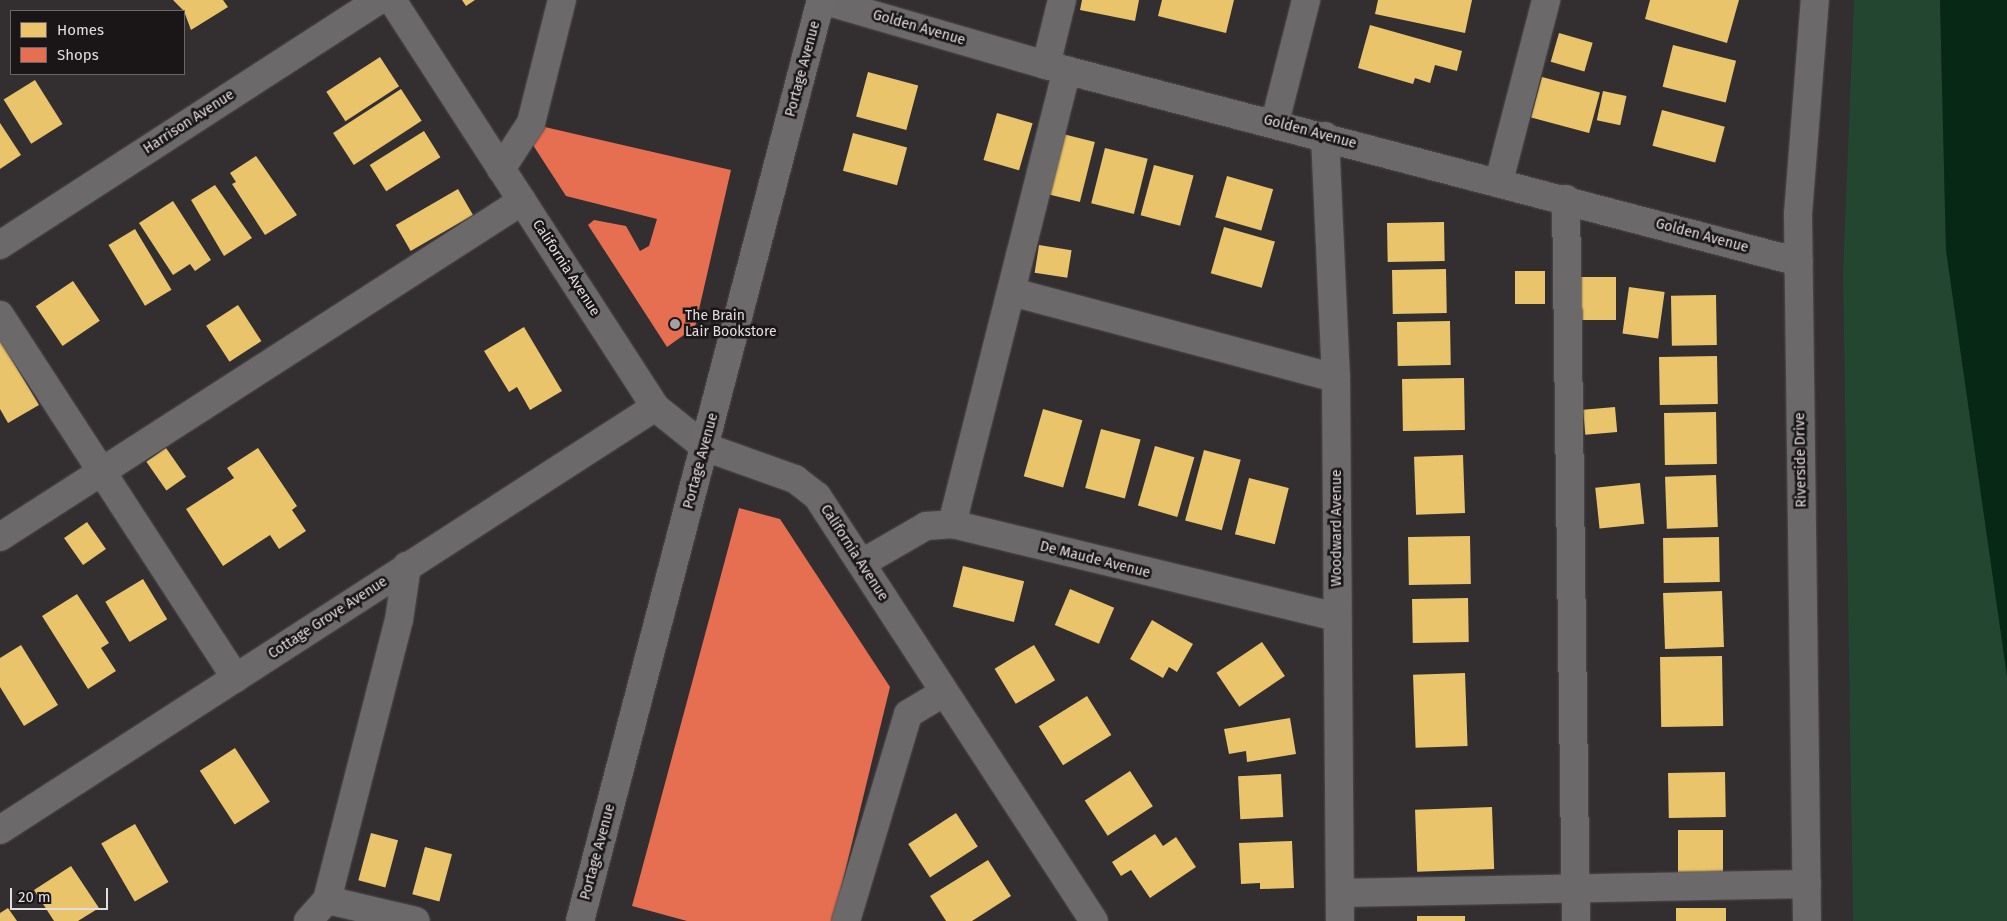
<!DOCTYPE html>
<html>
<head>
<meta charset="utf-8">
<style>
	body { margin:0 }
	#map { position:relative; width:2007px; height:921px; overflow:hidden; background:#332e30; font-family:"Fira Sans",sans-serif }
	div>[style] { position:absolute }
	.green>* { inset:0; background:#234631 }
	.water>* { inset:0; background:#062815 }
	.homes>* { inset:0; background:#e9c46a; transform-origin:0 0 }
	.shops>* { inset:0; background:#e76f51 }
	.roads { filter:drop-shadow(0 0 1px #4e4b4c) drop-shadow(0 0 1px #4e4b4c) }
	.minor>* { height:28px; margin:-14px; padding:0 14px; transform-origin:14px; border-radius:14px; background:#6b696a }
	.major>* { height:28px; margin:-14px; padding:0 14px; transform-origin:14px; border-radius:14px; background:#6c6a6b }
	.dots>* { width:14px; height:14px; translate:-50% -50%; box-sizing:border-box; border:2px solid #1a1618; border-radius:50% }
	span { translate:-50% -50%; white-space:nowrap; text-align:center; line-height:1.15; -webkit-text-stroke:5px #1a1618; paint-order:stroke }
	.street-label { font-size:14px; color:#e4dde0 }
	.poi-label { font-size:14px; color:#e4dde0 }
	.left { translate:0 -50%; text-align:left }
	.legend { position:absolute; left:10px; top:10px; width:175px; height:65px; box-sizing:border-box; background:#1a1618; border:1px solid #6b6668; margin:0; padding:6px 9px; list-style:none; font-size:15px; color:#e4dde0 }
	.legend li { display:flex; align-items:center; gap:10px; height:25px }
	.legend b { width:25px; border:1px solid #6b6668 }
	.scale { position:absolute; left:10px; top:888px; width:98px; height:22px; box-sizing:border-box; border:2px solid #e4dde0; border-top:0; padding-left:6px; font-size:15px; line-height:18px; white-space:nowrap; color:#e4dde0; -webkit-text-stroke:4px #1a1618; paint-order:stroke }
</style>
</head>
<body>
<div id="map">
	<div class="green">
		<i style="clip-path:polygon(1854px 0,1940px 0,1946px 250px,2007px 676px,2007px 921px,1853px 921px,1843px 273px)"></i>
	</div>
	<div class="water">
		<i style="clip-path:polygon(1940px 0,2007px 0,2007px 676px,1946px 250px)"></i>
	</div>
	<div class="homes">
		<i style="clip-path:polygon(173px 0,223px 0,228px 7px,191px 30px,184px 11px)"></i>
		<i style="clip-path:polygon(462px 0,475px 0,466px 6px)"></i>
		<i style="clip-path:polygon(1082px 0,1139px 0,1135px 21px,1080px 10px)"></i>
		<i style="clip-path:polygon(1162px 0,1234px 0,1226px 33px,1158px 16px)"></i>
		<i style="clip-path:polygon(1378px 0,1472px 0,1465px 33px,1375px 14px)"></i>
		<i style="clip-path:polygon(1650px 0,1739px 0,1727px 43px,1645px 19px)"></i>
		<i style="clip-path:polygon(1370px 25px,1462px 51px,1457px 71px,1435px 65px,1430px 83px,1415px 78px,1413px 84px,1358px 68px)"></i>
		<i style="left:1559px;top:33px;width:35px;height:30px;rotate:16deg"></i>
		<i style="left:1673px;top:45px;width:65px;height:43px;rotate:14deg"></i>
		<i style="left:380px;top:57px;width:35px;height:64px;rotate:57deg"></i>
		<i style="left:868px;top:72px;width:52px;height:46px;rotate:15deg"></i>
		<i style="left:1542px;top:77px;width:60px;height:42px;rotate:15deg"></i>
		<i style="left:35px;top:80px;width:52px;height:37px;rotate:58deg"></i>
		<i style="left:401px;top:89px;width:38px;height:81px;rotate:57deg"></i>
		<i style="left:1603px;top:91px;width:24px;height:30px;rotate:12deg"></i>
		<i style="left:1662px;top:110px;width:65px;height:37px;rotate:15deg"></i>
		<i style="left:997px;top:113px;width:37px;height:49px;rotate:16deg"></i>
		<i style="clip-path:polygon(0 123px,21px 155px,0 169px)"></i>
		<i style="left:424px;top:131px;width:31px;height:64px;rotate:58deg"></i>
		<i style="left:853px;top:133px;width:56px;height:39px;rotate:15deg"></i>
		<i style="left:1059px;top:133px;width:37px;height:62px;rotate:14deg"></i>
		<i style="left:1105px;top:148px;width:44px;height:57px;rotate:14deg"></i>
		<i style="clip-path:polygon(256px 156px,297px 215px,265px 235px,232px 184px,236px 182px,230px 173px)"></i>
		<i style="left:1154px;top:165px;width:41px;height:52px;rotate:15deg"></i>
		<i style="left:1227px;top:176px;width:48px;height:43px;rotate:16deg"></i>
		<i style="clip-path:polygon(215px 185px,252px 238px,224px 256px,191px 200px)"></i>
		<i style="left:458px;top:189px;width:30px;height:72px;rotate:60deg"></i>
		<i style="clip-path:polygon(173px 201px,211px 260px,195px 271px,190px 264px,173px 275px,139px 223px)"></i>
		<i style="left:1444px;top:222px;width:39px;height:57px;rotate:89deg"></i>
		<i style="left:1224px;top:227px;width:53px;height:48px;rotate:16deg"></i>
		<i style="left:135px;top:229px;width:71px;height:31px;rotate:59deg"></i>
		<i style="left:1039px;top:245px;width:33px;height:28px;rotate:9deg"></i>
		<i style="left:1446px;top:269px;width:44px;height:54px;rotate:89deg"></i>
		<i style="left:1515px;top:271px;width:30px;height:33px"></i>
		<i style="left:1576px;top:277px;width:40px;height:43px"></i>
		<i style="left:73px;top:281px;width:48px;height:45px;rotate:56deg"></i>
		<i style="left:1629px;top:287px;width:36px;height:47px;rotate:8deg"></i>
		<i style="left:1716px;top:295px;width:50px;height:45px;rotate:89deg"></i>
		<i style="left:238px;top:305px;width:43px;height:38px;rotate:57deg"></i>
		<i style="left:1450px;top:321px;width:44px;height:53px;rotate:89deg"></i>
		<i style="clip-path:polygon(524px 327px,562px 391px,530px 410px,517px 387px,509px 392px,484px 351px)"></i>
		<i style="clip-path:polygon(0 340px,39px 405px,8px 423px,0 409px)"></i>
		<i style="left:1717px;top:356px;width:48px;height:58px;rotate:89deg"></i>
		<i style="left:1464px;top:378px;width:52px;height:62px;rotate:89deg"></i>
		<i style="left:1615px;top:407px;width:25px;height:32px;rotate:85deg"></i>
		<i style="left:1043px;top:409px;width:41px;height:70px;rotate:16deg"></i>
		<i style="left:1716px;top:412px;width:52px;height:52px;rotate:89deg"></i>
		<i style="left:1101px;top:429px;width:41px;height:61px;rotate:15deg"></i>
		<i style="left:1155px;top:446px;width:41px;height:62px;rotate:16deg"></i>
		<i style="left:166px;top:448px;width:35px;height:24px;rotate:55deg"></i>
		<i style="clip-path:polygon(258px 448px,297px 506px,292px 510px,306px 531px,279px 549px,270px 535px,223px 566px,186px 509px,234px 478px,227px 468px)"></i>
		<i style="left:1204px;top:450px;width:38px;height:73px;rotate:15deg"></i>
		<i style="left:1463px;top:455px;width:58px;height:49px;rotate:88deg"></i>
		<i style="left:1716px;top:475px;width:52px;height:51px;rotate:88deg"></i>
		<i style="left:1249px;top:478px;width:41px;height:58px;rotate:14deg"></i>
		<i style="left:1640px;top:483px;width:41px;height:45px;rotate:84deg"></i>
		<i style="left:87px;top:522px;width:33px;height:28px;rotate:55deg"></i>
		<i style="left:1470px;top:536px;width:48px;height:62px;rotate:89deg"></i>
		<i style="left:1719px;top:537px;width:45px;height:56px;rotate:89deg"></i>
		<i style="left:963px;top:566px;width:63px;height:42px;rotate:14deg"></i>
		<i style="left:143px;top:579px;width:47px;height:44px;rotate:59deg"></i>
		<i style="left:1070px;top:589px;width:48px;height:39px;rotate:23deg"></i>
		<i style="left:1722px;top:591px;width:56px;height:59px;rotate:88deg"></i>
		<i style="clip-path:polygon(77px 594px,109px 643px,101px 648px,116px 671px,88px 689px,42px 616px)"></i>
		<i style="left:1468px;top:598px;width:44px;height:56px;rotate:89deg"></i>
		<i style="clip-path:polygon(1152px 620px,1193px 644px,1177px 672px,1169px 667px,1163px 678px,1130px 659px)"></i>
		<i style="left:1262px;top:642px;width:41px;height:55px;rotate:56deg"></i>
		<i style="clip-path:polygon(21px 645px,58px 705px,24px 726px,0 687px,0 658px)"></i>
		<i style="left:1034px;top:645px;width:41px;height:46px;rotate:59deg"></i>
		<i style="left:1722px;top:656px;width:70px;height:62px;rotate:89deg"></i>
		<i style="left:1465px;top:673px;width:73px;height:52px;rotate:88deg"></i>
		<i style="left:1087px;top:696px;width:46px;height:57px;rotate:58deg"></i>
		<i style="clip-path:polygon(1290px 718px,1296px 754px,1247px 762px,1246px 751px,1229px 754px,1224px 729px)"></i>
		<i style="left:235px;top:748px;width:64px;height:42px;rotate:57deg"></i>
		<i style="left:1130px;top:771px;width:42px;height:54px;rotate:57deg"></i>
		<i style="left:1725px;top:772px;width:45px;height:57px;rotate:89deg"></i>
		<i style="left:1281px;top:774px;width:43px;height:43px;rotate:87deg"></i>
		<i style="left:1492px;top:807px;width:62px;height:77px;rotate:88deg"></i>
		<i style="left:956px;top:813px;width:40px;height:57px;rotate:57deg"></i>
		<i style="left:135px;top:824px;width:67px;height:39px;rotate:60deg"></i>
		<i style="left:1678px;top:830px;width:45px;height:47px"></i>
		<i style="left:371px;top:833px;width:28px;height:49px;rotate:15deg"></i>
		<i style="clip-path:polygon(1155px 834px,1163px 846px,1176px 837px,1196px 867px,1150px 898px,1131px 870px,1121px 876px,1112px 862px)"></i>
		<i style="clip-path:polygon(1292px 841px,1294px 888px,1260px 889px,1260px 883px,1241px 884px,1239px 843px)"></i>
		<i style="left:425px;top:847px;width:28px;height:49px;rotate:15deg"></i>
		<i style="clip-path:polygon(988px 860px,1011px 896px,972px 921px,946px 921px,930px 896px)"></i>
		<i style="clip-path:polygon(71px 866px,99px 908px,78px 921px,54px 921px,34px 890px)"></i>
		<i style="clip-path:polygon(8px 908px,17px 921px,0 921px,0 913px)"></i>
		<i style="left:1726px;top:908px;width:13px;height:50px;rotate:90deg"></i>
		<i style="left:1417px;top:916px;width:48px;height:5px"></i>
	</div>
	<div class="shops">
		<i style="clip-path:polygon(536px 125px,731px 170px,695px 327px,667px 347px,588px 225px,594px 220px,626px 226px,640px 251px,649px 246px,657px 219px,566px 196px,531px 142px)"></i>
		<i style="clip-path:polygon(739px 508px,780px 519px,890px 687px,833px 921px,687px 921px,632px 906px)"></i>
	</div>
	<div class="roads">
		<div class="minor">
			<i style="left:392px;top:0;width:485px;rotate:57.1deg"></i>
			<i style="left:655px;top:407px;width:64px;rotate:38.7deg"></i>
			<i style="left:705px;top:447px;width:96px;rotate:19.6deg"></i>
			<i style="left:795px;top:479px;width:28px;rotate:38deg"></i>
			<i style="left:817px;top:496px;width:507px;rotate:56.91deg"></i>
			<i style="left:822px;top:0;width:233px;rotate:16.2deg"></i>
			<i style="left:1046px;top:65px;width:778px;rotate:14.66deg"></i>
			<i style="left:1046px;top:65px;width:67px;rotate:-76.2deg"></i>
			<i style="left:1275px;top:122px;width:126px;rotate:-75.7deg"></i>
			<i style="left:1325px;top:136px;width:242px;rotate:87.4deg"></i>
			<i style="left:1336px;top:378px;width:543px;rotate:89.58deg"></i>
			<i style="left:501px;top:169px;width:55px;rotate:-56.9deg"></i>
			<i style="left:531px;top:123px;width:127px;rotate:-75.9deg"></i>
			<i style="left:1499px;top:181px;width:187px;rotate:-75.4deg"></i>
			<i style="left:1566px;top:199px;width:722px;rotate:89.21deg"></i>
			<i style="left:0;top:245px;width:451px;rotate:-32.9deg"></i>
			<i style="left:1012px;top:292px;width:335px;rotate:14.9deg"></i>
			<i style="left:0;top:315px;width:433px;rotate:57deg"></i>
			<i style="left:952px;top:524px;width:468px;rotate:-75.8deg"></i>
			<i style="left:0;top:537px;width:621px;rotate:-32.77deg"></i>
			<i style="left:862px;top:563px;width:74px;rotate:-30deg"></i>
			<i style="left:926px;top:526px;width:26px;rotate:-4deg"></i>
			<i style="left:952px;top:524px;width:396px;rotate:13.6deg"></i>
			<i style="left:0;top:830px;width:780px;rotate:-32.85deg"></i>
			<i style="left:1340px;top:893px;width:467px;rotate:-1.1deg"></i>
			<i style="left:327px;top:900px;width:91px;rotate:13.3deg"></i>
			<i style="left:308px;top:921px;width:28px;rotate:-48deg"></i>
			<i style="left:327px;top:900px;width:289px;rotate:-75.6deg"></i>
			<i style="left:399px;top:620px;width:55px;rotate:-81.6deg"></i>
			<i style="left:846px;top:921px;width:216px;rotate:-73.3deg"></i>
			<i style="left:908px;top:714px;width:41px;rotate:-31deg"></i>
			<i style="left:1807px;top:921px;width:707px;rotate:-90.73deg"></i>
			<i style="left:1798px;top:214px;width:215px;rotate:-85.5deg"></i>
		</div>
		<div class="major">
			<i style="left:580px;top:921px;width:952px;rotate:-75.34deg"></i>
		</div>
	</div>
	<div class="dots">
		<i style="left:675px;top:324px;background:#a6a0a2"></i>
	</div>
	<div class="street-label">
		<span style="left:919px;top:28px;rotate:16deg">Golden Avenue</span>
		<span style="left:803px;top:69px;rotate:-75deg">Portage Avenue</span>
		<span style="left:189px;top:122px;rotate:-33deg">Harrison Avenue</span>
		<span style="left:1310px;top:132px;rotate:15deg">Golden Avenue</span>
		<span style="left:1702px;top:236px;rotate:15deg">Golden Avenue</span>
		<span style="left:566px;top:268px;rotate:57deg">California Avenue</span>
		<span style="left:1801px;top:460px;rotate:-91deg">Riverside Drive</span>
		<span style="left:701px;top:461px;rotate:-75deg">Portage Avenue</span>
		<span style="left:1337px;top:528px;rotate:-90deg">Woodward Avenue</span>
		<span style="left:854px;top:553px;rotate:57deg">California Avenue</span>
		<span style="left:1095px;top:560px;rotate:14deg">De Maude Avenue</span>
		<span style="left:328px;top:618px;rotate:-33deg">Cottage Grove Avenue</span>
		<span style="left:598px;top:852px;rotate:-75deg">Portage Avenue</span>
	</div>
	<div class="poi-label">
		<span class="left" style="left:685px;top:324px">The Brain<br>Lair Bookstore</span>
	</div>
	<ul class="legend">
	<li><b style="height:14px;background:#e9c46a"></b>Homes</li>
	<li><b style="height:14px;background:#e76f51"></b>Shops</li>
	</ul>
	<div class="scale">20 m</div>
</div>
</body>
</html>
